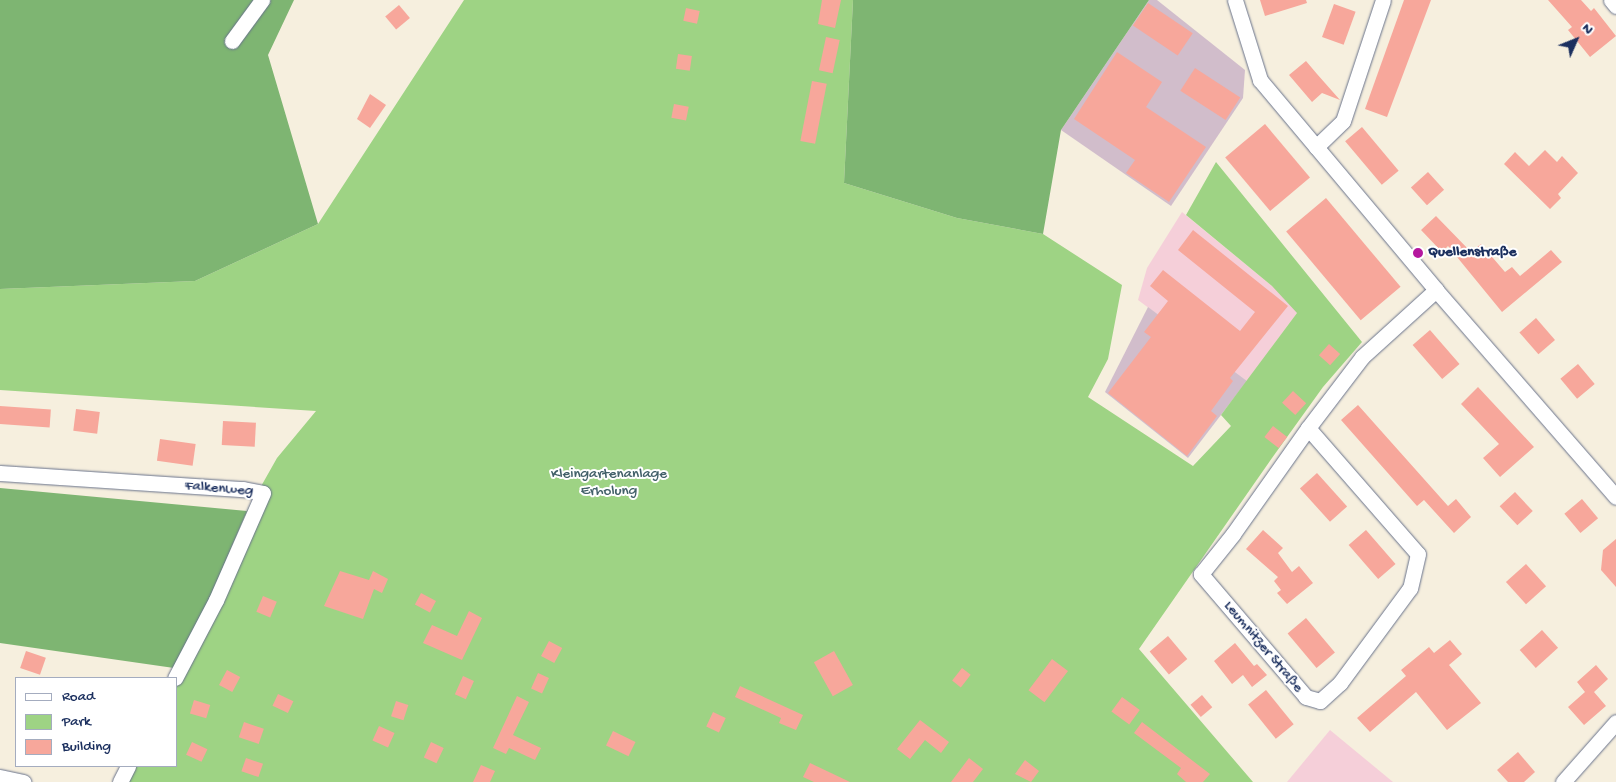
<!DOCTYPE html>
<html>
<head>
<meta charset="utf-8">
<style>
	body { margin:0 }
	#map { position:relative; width:1616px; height:782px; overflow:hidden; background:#f6efde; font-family:"Gochi Hand",sans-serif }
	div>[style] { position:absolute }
	.built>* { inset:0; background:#f5cfd9 }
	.industrial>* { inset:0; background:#d1bdcb }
	.green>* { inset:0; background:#9ed384 }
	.forest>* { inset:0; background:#7eb572 }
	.building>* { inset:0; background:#f7a79b; transform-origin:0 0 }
	.roads { filter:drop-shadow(0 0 1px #68728b) drop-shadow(0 0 1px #68728b) }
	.minor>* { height:15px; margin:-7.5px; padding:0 7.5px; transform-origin:7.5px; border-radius:7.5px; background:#fff }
	.dots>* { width:14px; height:14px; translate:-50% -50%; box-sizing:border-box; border:2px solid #fff; border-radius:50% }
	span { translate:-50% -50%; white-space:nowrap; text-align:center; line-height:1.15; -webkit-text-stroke:4px #fff; paint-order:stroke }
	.poi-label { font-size:15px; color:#1b2f5e; font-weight:700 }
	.left { translate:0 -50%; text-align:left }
	.park-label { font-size:15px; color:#426069 }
	.street-label { font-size:15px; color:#1b2f5e }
	.legend { position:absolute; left:15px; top:677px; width:162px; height:90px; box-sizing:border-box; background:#fff; border:1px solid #a4acbf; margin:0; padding:6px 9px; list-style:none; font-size:15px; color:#1b2f5e }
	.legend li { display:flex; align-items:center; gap:10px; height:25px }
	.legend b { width:25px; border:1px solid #a4acbf }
	.north { position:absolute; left:1551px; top:15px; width:50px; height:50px; -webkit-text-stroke:4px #fff; paint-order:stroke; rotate:46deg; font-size:14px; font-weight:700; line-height:20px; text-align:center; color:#1b2f5e }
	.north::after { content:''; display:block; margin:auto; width:18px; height:22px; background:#1b2f5e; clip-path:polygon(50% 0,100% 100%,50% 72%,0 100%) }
</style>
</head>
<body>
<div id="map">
	<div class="built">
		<i style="clip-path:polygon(1182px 212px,1300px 309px,1247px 381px,1138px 300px,1147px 268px)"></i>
		<i style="clip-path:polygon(1330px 730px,1393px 782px,1287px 782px)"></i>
	</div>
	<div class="industrial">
		<i style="clip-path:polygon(1149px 0,1157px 0,1245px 70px,1243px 98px,1171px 206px,1061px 130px)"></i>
		<i style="clip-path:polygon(1148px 307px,1247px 381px,1188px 458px,1105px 392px)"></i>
	</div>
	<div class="green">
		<i style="clip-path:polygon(464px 0,853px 0,844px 183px,957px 218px,1043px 234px,1122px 285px,1108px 359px,1088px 397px,1193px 466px,1231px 426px,1221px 415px,1297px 313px,1272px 286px,1186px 215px,1216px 162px,1362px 342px,1323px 387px,1272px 458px,1139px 649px,1253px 782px,125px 782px,134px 766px,176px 766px,176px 688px,247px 511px,277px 458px,316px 411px,0 390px,0 289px,195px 281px,318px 224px)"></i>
	</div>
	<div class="forest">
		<i style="clip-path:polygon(0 0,294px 0,268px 55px,318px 224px,195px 281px,0 289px)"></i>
		<i style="clip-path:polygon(853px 0,1149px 0,1061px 130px,1043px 234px,957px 218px,844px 183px)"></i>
		<i style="clip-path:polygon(0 488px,247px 511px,202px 617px,174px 668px,0 643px)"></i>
	</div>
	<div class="building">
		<i style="clip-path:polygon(822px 0,841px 0,835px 28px,818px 24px)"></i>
		<i style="clip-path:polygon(1260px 0,1306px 0,1307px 3px,1265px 16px)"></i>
		<i style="clip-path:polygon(1404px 0,1431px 0,1387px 117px,1365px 109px)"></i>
		<i style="clip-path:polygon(1548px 0,1581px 0,1591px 11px,1594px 8px,1616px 36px,1590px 57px,1568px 30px,1572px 27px)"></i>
		<i style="left:1148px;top:3px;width:54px;height:27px;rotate:34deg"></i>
		<i style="left:1334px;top:4px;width:23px;height:35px;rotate:20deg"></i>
		<i style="left:399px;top:5px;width:17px;height:18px;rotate:50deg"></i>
		<i style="left:686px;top:8px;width:14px;height:13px;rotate:12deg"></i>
		<i style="left:826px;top:37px;width:14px;height:34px;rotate:12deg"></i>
		<i style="clip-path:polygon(1117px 52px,1162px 82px,1146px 107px,1206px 147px,1169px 202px,1126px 173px,1135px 160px,1074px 119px)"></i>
		<i style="left:678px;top:54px;width:14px;height:15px;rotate:8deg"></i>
		<i style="clip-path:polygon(1306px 61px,1317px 74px,1340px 100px,1322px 93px,1312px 102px,1289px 75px)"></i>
		<i style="left:1195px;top:68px;width:54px;height:27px;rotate:33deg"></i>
		<i style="left:812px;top:81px;width:15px;height:61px;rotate:11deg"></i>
		<i style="clip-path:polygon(370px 94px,386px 105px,370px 128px,357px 119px)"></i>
		<i style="left:674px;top:104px;width:15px;height:14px;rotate:11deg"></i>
		<i style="left:1265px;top:124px;width:70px;height:52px;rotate:50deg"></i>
		<i style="left:1362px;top:127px;width:57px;height:22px;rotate:50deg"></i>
		<i style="clip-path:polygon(1545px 150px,1557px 162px,1562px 156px,1578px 173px,1558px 194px,1561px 198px,1550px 209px,1504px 164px,1515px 152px,1529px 166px)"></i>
		<i style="left:1428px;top:172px;width:24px;height:23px;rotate:48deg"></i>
		<i style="left:1326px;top:198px;width:116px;height:52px;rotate:50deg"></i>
		<i style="clip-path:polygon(1436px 216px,1471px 252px,1481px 244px,1505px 272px,1512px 267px,1520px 276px,1551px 250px,1562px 262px,1502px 312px,1448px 246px,1442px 252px,1421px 230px)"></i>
		<i style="clip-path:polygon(1193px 230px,1288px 306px,1230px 378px,1233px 381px,1211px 411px,1217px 416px,1187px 456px,1108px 393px,1151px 337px,1144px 332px,1168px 301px,1150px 286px,1163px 270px,1240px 331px,1255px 312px,1178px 250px)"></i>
		<i style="left:1536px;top:318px;width:29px;height:22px;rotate:49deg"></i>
		<i style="left:1430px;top:330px;width:45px;height:23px;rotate:49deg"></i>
		<i style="left:1329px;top:344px;width:15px;height:15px;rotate:42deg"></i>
		<i style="left:1578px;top:364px;width:26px;height:23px;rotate:50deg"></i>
		<i style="clip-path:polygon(1478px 387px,1534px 447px,1500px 477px,1483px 458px,1499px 444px,1461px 404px)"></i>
		<i style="left:1293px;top:391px;width:18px;height:16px;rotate:43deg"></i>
		<i style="clip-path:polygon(1358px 405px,1448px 506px,1456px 499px,1471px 517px,1454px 533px,1424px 500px,1417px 506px,1341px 420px)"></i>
		<i style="left:0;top:406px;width:51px;height:18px;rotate:4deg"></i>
		<i style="left:76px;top:409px;width:24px;height:22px;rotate:7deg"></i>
		<i style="left:223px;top:421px;width:33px;height:24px;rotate:3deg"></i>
		<i style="left:1273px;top:426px;width:18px;height:14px;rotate:38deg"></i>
		<i style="left:160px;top:439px;width:36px;height:22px;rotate:8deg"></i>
		<i style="left:1317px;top:473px;width:45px;height:23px;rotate:48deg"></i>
		<i style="left:1515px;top:492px;width:26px;height:21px;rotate:47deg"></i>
		<i style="left:1582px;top:499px;width:25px;height:23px;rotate:50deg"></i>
		<i style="clip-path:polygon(1263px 530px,1283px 548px,1278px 553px,1292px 572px,1299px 566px,1313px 583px,1287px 604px,1277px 593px,1281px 590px,1274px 581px,1278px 577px,1246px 549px)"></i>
		<i style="left:1366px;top:530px;width:45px;height:23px;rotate:49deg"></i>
		<i style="clip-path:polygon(1616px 539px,1616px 587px,1601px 570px,1603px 550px)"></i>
		<i style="left:1526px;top:564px;width:30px;height:27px;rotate:48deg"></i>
		<i style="clip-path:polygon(340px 571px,369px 580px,373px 571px,388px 579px,382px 593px,374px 589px,363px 619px,324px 606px)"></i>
		<i style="left:421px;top:593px;width:17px;height:13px;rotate:28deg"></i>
		<i style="left:263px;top:596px;width:15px;height:17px;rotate:23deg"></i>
		<i style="clip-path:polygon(469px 611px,482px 618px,462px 660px,423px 643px,432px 625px,457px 636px)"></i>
		<i style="left:1306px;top:618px;width:45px;height:24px;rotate:50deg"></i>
		<i style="left:1542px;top:630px;width:24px;height:30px;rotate:48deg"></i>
		<i style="left:1168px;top:636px;width:30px;height:24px;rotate:50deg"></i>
		<i style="clip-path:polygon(1450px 640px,1462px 654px,1449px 665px,1481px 703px,1447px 730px,1416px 692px,1370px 732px,1357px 718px,1406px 676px,1401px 670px,1429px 647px,1434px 653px)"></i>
		<i style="left:549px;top:641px;width:15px;height:17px;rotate:28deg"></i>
		<i style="clip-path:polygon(1235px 643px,1254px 666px,1257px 664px,1267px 675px,1252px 687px,1243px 675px,1232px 684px,1214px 661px)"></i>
		<i style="left:26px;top:651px;width:21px;height:18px;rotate:19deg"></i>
		<i style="left:834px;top:651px;width:39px;height:23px;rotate:61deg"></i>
		<i style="left:1052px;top:659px;width:20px;height:39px;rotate:37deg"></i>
		<i style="clip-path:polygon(1596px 665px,1608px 679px,1594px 692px,1606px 706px,1584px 725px,1568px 707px,1585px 692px,1577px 682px)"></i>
		<i style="left:962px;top:668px;width:11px;height:16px;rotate:38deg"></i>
		<i style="left:227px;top:670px;width:15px;height:17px;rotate:28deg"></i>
		<i style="left:538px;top:673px;width:12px;height:17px;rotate:24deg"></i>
		<i style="left:463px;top:676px;width:12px;height:20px;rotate:24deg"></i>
		<i style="clip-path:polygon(740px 686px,803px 715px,796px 730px,779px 723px,781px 718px,735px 697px)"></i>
		<i style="left:1266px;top:690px;width:44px;height:23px;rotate:51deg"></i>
		<i style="left:278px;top:694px;width:17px;height:13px;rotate:25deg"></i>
		<i style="left:1202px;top:695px;width:16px;height:15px;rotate:50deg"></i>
		<i style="clip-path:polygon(517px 696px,529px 702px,513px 735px,541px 748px,535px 760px,509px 748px,506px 754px,493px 748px)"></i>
		<i style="left:1122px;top:697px;width:22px;height:18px;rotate:36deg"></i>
		<i style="left:194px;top:700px;width:17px;height:14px;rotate:17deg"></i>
		<i style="left:396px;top:701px;width:13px;height:16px;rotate:18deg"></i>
		<i style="left:713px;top:712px;width:14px;height:16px;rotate:25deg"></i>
		<i style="clip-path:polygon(920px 720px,949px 742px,941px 753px,925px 740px,910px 759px,897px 749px)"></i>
		<i style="left:244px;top:722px;width:21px;height:16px;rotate:19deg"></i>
		<i style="clip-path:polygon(1142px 722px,1210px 774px,1203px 782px,1186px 782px,1177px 774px,1181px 768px,1134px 733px)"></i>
		<i style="left:379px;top:726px;width:17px;height:16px;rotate:24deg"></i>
		<i style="left:613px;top:731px;width:25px;height:16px;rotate:26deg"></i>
		<i style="left:192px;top:742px;width:17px;height:14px;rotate:25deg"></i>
		<i style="left:431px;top:742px;width:14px;height:17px;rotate:25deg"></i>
		<i style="clip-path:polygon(1518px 752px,1535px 772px,1524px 782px,1508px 782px,1497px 770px)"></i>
		<i style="left:246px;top:758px;width:18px;height:14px;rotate:19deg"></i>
		<i style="clip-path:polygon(969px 758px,983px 769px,973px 782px,951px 782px)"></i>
		<i style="clip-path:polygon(1025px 760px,1039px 771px,1031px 782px,1015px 774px)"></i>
		<i style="clip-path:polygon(810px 763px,850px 782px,814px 782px,803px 777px)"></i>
		<i style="clip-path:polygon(481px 765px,495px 771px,490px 782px,473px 782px)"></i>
	</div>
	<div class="roads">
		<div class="minor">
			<i style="left:1235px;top:0;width:84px;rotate:72.6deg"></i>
			<i style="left:1260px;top:80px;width:274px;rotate:50deg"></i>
			<i style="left:1436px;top:290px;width:274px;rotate:49deg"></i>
			<i style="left:1611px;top:0;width:8px;rotate:50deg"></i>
			<i style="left:232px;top:41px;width:51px;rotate:-53.8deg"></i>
			<i style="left:1316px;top:147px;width:37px;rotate:-44deg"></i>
			<i style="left:1343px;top:121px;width:127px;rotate:-71.7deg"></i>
			<i style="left:1308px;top:428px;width:167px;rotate:48.9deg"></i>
			<i style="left:1418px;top:554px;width:35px;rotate:103deg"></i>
			<i style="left:1410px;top:588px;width:118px;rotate:126.4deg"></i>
			<i style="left:1340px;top:683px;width:27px;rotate:138deg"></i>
			<i style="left:1320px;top:701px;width:15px;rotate:-164deg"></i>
			<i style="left:1306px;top:697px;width:162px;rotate:-130.5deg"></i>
			<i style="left:1201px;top:574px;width:51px;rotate:-51.3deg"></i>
			<i style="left:1233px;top:534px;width:130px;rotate:-54.7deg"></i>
			<i style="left:1308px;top:428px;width:89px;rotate:-52.7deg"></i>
			<i style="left:1362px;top:357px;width:100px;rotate:-42.2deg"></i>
			<i style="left:0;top:473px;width:244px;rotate:3.8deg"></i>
			<i style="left:243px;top:489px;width:20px;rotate:11deg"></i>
			<i style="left:263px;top:493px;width:117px;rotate:113.7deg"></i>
			<i style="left:216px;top:600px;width:88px;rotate:117.7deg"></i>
			<i style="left:0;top:777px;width:24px;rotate:12deg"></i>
			<i style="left:120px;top:782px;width:18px;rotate:-63deg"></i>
			<i style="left:1563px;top:782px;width:80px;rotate:-48.5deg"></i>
		</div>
	</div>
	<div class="dots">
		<i style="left:1418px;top:253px;background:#b5179e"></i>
	</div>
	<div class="poi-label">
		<span class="left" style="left:1428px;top:253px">Quellenstraße</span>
	</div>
	<div class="park-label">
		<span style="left:609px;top:483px">Kleingartenanlage<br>Erholung</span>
	</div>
	<div class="street-label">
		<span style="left:219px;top:489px;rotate:5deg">Falkenweg</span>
		<span style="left:1263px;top:647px;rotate:50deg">Leumnitzer Straße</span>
	</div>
	<ul class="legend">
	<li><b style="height:6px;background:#fff"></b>Road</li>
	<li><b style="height:14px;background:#9ed384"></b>Park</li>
	<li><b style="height:14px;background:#f7a79b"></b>Building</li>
	</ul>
	<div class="north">N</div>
</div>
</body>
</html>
